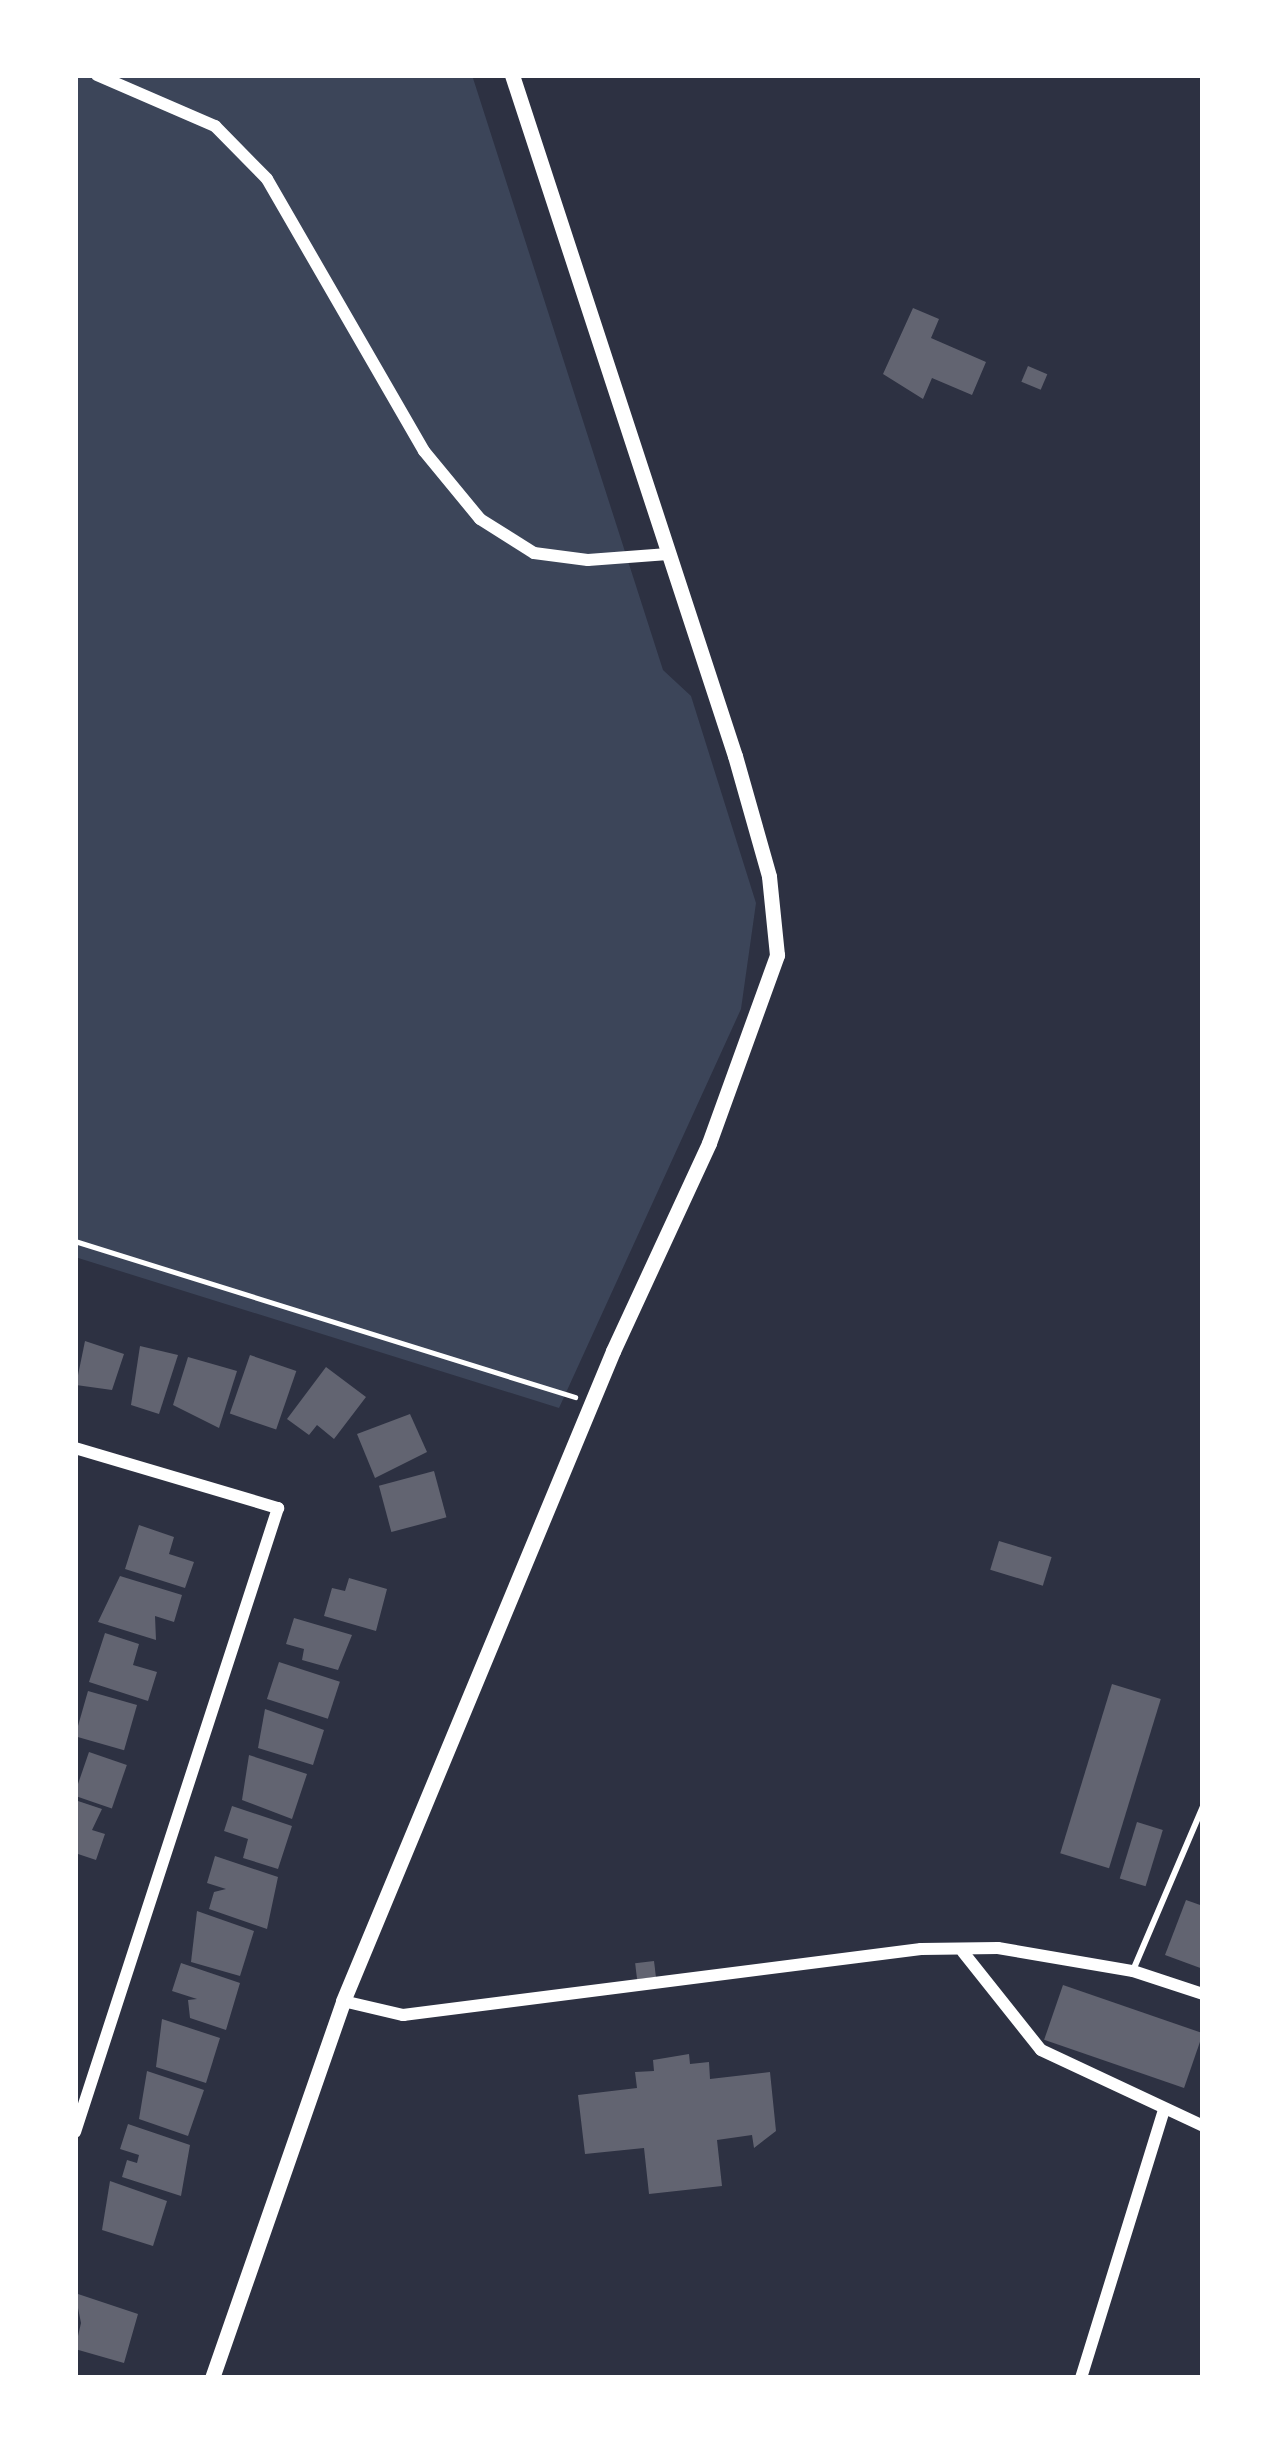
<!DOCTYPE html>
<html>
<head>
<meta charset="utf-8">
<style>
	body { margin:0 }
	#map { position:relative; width:1278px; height:2453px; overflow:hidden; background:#2d3142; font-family:Quicksand,sans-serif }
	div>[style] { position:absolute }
	.green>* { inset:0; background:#3c4559 }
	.building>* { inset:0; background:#626471; transform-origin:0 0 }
	.path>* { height:4.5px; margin:-2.25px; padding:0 2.25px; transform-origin:2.25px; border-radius:2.25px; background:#fff }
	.service>* { height:6px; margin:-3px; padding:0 3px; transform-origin:3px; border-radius:3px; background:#fff }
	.minor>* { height:12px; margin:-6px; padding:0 6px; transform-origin:6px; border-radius:6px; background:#fff }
	.tertiary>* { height:15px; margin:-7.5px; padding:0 7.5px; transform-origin:7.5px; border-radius:7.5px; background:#fff }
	span { translate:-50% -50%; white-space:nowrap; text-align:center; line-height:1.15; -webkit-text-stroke:12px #fff; paint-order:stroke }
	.frame { position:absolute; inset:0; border:78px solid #fff; pointer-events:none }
</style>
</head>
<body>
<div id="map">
	<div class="green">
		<i style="clip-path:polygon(75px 75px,472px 75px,663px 670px,691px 696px,756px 903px,741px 1009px,559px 1408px,75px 1257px)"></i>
	</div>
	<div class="building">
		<i style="clip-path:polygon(913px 308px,939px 319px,931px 338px,986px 362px,972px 395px,932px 378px,923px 399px,883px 374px)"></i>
		<i style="left:1028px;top:366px;width:21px;height:17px;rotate:23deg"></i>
		<i style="clip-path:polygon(85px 1341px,124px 1354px,112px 1390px,76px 1385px)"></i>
		<i style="clip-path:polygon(140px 1346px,178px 1355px,159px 1414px,131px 1405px)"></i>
		<i style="left:250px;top:1355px;width:49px;height:62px;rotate:19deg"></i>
		<i style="clip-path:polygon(188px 1357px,237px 1371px,219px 1428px,173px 1405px)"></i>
		<i style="clip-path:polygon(326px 1367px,366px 1397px,334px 1439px,317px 1425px,309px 1435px,287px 1419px)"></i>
		<i style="clip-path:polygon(410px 1414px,427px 1452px,375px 1478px,357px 1434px)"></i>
		<i style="left:434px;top:1471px;width:48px;height:57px;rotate:75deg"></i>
		<i style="clip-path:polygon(139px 1525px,174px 1537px,169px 1554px,194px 1562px,185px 1588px,125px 1569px)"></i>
		<i style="left:999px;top:1541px;width:55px;height:30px;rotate:17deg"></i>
		<i style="clip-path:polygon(120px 1576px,182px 1595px,174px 1622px,155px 1616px,156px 1640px,98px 1622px)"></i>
		<i style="clip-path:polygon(349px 1578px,387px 1589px,376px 1631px,324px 1616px,332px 1588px,345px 1591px)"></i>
		<i style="clip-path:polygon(294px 1618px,352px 1635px,338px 1670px,302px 1660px,304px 1649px,286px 1644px)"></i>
		<i style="clip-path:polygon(105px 1633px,139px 1644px,133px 1665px,157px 1672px,148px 1701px,89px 1682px)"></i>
		<i style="left:279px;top:1662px;width:64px;height:39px;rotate:18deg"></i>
		<i style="left:1112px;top:1684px;width:51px;height:177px;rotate:17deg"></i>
		<i style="left:88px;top:1691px;width:51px;height:47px;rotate:16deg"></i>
		<i style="clip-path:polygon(265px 1709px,324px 1730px,313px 1765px,258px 1748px)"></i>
		<i style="left:89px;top:1752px;width:40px;height:46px;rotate:19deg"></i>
		<i style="clip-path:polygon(249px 1755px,307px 1774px,292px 1819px,242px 1800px)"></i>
		<i style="clip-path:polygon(75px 1800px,102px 1809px,92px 1830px,105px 1834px,96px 1860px,75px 1853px)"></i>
		<i style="clip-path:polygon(232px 1806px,292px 1826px,278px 1869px,243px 1858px,248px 1839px,224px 1831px)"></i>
		<i style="left:1137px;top:1822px;width:27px;height:59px;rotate:17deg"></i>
		<i style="clip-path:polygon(215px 1856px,278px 1877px,267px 1929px,209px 1909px,214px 1892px,226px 1889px,207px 1883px)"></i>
		<i style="clip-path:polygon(1186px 1900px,1203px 1906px,1203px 1969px,1165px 1955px)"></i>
		<i style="clip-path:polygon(197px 1911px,254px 1931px,240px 1976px,191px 1962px)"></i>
		<i style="left:654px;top:1961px;width:16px;height:19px;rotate:83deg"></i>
		<i style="clip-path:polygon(181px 1963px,240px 1983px,226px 2030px,190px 2018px,188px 2000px,197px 1999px,172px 1991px)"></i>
		<i style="left:1063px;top:1985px;width:148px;height:58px;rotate:19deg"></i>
		<i style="clip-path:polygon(162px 2019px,220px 2038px,206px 2083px,156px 2067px)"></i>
		<i style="clip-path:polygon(689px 2054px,690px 2064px,709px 2062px,710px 2079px,770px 2072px,776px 2131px,754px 2148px,752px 2135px,717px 2140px,722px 2186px,649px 2194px,644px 2148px,585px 2154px,578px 2095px,637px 2088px,635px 2072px,654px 2071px,653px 2060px)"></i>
		<i style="clip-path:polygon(147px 2071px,204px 2090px,188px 2136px,139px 2119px)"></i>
		<i style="clip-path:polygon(128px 2124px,190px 2145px,181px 2196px,122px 2177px,127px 2160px,137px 2163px,139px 2155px,120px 2149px)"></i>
		<i style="clip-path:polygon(110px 2181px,167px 2201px,153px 2246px,102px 2230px)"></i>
		<i style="clip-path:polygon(75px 2293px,138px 2314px,124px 2363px,75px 2349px,81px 2323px)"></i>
	</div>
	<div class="path">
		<i style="left:75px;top:1241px;width:524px;rotate:17.33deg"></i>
	</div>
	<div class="service">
		<i style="left:1134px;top:1968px;width:176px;rotate:-66.9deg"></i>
	</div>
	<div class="minor">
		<i style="left:97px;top:75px;width:129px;rotate:23.4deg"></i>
		<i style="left:215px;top:126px;width:74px;rotate:45.5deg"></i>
		<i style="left:267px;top:179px;width:314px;rotate:60deg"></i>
		<i style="left:424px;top:451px;width:88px;rotate:50.5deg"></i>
		<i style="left:480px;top:519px;width:64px;rotate:32.2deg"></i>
		<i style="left:534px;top:553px;width:54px;rotate:7.4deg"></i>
		<i style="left:588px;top:560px;width:80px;rotate:-4.3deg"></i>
		<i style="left:75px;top:1448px;width:212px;rotate:16.5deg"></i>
		<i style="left:278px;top:1508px;width:656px;rotate:108.02deg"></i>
		<i style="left:963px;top:1952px;width:125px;rotate:51.5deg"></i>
		<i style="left:1041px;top:2050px;width:179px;rotate:25.1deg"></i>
		<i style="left:343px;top:2001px;width:62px;rotate:13.1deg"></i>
		<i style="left:403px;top:2015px;width:522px;rotate:-7.26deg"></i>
		<i style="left:921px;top:1949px;width:77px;rotate:-0.7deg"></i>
		<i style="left:998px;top:1948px;width:137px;rotate:9.7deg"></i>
		<i style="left:1133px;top:1971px;width:74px;rotate:18.2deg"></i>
		<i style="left:1081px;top:2378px;width:281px;rotate:-72.8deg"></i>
	</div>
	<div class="tertiary">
		<i style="left:212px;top:2378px;width:399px;rotate:-70.8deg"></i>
		<i style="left:343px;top:2001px;width:704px;rotate:-67.44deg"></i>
		<i style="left:613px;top:1351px;width:229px;rotate:-65.2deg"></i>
		<i style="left:709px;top:1143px;width:200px;rotate:-70.1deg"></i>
		<i style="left:777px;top:955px;width:79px;rotate:-95.8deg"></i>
		<i style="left:769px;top:876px;width:125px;rotate:-105.8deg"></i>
		<i style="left:735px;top:756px;width:717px;rotate:-108.13deg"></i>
	</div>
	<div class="frame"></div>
</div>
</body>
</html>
